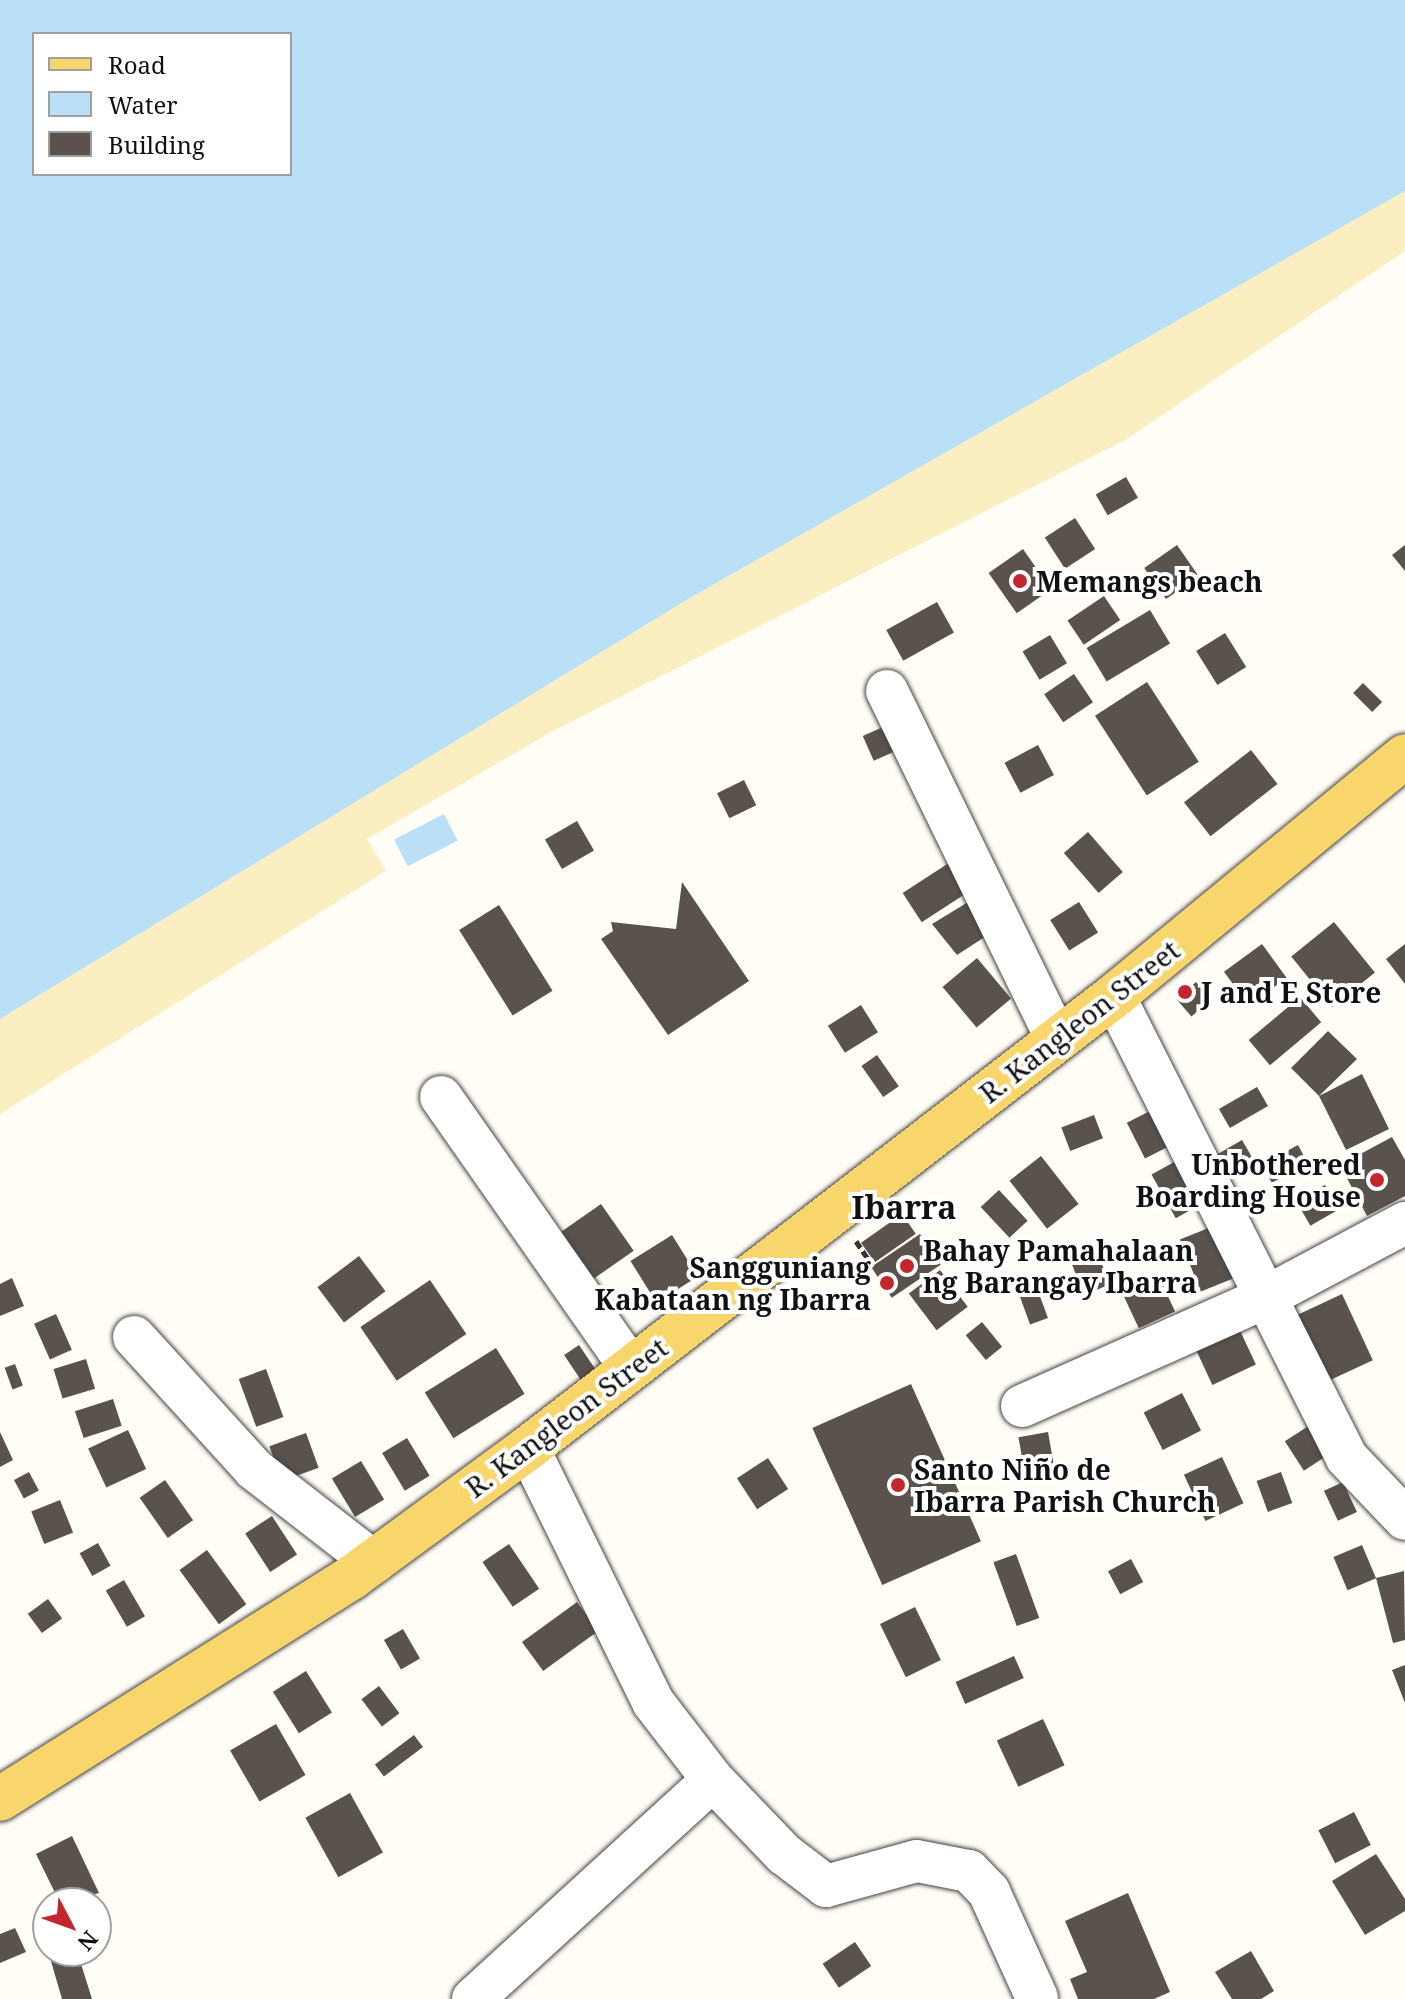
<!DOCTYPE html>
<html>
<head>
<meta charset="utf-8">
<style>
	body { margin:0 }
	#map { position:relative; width:1405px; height:1999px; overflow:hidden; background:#fffdf5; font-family:"Noto Serif",serif }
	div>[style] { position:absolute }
	.sand>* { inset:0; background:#fbeec1 }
	.water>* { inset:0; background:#b9e0f7; transform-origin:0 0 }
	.building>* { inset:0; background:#5a524d; transform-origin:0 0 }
	.path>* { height:5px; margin-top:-2.5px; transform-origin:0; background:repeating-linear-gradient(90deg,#333 0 8px,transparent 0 12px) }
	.roads { filter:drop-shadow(0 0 2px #444) drop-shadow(0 0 2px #444) }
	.minor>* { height:42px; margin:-21px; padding:0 21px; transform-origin:21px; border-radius:21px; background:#fff }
	.major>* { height:44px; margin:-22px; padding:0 22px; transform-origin:22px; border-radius:22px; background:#f9d66b }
	.dots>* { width:22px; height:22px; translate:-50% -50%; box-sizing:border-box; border:4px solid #fff; border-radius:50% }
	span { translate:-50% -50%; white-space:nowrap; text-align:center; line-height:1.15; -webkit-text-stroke:8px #fff; paint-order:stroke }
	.poi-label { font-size:28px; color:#111; font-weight:700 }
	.left { translate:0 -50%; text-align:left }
	.right { translate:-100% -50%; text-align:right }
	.street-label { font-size:28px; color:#111 }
	.quarter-label { font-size:32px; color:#111; font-weight:700 }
	.legend { position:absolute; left:32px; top:32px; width:260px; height:144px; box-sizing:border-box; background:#fff; border:2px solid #a0a0a0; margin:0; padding:10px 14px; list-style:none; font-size:24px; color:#111 }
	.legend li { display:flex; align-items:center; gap:16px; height:40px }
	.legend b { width:40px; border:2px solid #a0a0a0 }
	.north { position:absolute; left:32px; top:1887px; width:80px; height:80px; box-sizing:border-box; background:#fff; border:2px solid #a0a0a0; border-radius:50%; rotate:131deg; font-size:22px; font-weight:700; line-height:32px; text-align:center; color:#111 }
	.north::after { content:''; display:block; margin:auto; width:28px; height:36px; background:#c4262e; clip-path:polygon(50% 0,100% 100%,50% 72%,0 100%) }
</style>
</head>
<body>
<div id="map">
	<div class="sand">
		<i style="clip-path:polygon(1405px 191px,1405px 251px,1125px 440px,551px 732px,367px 839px,386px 871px,0 1114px,0 1019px,688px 599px)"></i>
	</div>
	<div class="water">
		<i style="clip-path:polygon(evenodd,0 0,1405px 0,1405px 191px,688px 599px,0 1019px,0 0,34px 34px,290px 34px,290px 174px,34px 174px,34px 34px)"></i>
		<i style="left:444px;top:814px;width:30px;height:56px;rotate:63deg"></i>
	</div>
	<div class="building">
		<i style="left:1126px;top:477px;width:24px;height:35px;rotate:60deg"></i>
		<i style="left:1075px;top:518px;width:37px;height:36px;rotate:57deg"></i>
		<i style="left:1177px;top:545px;width:38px;height:40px;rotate:55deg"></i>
		<i style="clip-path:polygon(1405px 545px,1405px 571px,1392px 555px)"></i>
		<i style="left:1023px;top:549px;width:49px;height:42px;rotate:55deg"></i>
		<i style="left:1104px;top:596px;width:29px;height:44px;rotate:56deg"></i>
		<i style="left:937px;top:602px;width:35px;height:58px;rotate:61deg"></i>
		<i style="left:1150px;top:610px;width:39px;height:74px;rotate:59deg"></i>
		<i style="left:1225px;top:633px;width:40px;height:34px;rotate:58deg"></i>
		<i style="left:1050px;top:635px;width:33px;height:32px;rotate:59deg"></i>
		<i style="left:1074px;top:674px;width:34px;height:36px;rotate:56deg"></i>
		<i style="left:1147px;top:682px;width:95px;height:62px;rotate:57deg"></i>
		<i style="left:1363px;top:683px;width:27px;height:14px;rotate:45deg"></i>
		<i style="left:892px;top:723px;width:27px;height:32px;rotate:66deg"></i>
		<i style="left:1038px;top:745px;width:34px;height:38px;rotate:62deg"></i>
		<i style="left:1251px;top:750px;width:43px;height:85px;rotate:52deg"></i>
		<i style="left:744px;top:780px;width:28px;height:30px;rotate:64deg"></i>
		<i style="left:577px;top:821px;width:34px;height:37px;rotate:60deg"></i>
		<i style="left:1088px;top:832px;width:53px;height:32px;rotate:49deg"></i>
		<i style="left:958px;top:857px;width:35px;height:66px;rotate:57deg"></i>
		<i style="clip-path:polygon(682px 882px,749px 981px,668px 1035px,601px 939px,613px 931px,611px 922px,676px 929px)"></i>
		<i style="clip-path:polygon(978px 896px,997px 929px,957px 955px,932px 924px)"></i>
		<i style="left:1079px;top:902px;width:36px;height:34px;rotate:58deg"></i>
		<i style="left:499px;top:905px;width:101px;height:47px;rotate:58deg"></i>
		<i style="left:1334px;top:922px;width:65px;height:55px;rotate:51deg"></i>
		<i style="left:1262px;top:944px;width:42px;height:47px;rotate:54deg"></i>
		<i style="clip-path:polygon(1405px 944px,1405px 984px,1386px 959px)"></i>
		<i style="left:977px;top:958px;width:53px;height:45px;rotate:50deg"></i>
		<i style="left:1196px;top:982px;width:23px;height:26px;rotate:49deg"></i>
		<i style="left:1300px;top:997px;width:33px;height:67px;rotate:50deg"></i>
		<i style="left:861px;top:1005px;width:32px;height:39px;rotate:58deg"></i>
		<i style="clip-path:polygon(1328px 1031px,1357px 1059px,1319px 1096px,1362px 1074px,1389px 1129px,1346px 1150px,1319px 1096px,1291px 1068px)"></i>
		<i style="left:877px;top:1055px;width:38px;height:19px;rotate:55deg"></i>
		<i style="left:1257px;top:1087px;width:22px;height:44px;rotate:60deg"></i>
		<i style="left:1150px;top:1111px;width:40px;height:26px;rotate:63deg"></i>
		<i style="left:1094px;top:1115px;width:25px;height:35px;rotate:69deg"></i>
		<i style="clip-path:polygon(1392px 1137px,1405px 1160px,1405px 1196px,1367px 1216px,1340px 1165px)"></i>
		<i style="left:1242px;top:1140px;width:20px;height:33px;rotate:60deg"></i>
		<i style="left:1298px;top:1145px;width:21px;height:41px;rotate:62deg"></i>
		<i style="left:1041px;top:1156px;width:61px;height:40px;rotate:52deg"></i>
		<i style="left:1176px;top:1161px;width:50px;height:28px;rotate:61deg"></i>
		<i style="left:1325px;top:1185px;width:28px;height:33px;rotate:60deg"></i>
		<i style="left:999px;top:1190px;width:42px;height:25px;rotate:47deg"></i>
		<i style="left:601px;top:1204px;width:57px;height:52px;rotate:55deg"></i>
		<i style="left:902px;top:1214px;width:24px;height:50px;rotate:55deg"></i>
		<i style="left:1216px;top:1225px;width:56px;height:39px;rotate:68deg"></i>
		<i style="left:920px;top:1234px;width:37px;height:59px;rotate:56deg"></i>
		<i style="left:672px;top:1235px;width:49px;height:49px;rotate:58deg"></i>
		<i style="left:1098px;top:1254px;width:33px;height:28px;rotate:69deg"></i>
		<i style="left:359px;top:1256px;width:44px;height:52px;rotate:53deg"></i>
		<i style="left:940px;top:1270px;width:46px;height:39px;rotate:53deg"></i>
		<i style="left:1159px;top:1277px;width:38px;height:40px;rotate:65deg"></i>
		<i style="clip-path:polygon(12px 1278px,24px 1306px,0 1316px,0 1284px)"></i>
		<i style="left:430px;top:1280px;width:65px;height:84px;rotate:56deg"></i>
		<i style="left:1037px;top:1288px;width:32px;height:19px;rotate:70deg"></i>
		<i style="left:1342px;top:1294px;width:73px;height:50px;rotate:65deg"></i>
		<i style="left:56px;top:1314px;width:39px;height:24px;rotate:66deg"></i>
		<i style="left:982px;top:1322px;width:32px;height:21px;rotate:51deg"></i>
		<i style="left:1236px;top:1322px;width:47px;height:48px;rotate:65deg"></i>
		<i style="left:579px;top:1345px;width:36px;height:18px;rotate:56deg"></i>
		<i style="left:496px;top:1348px;width:54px;height:84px;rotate:58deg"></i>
		<i style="left:86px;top:1359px;width:31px;height:34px;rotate:73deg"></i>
		<i style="left:15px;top:1364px;width:23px;height:11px;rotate:70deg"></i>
		<i style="left:266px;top:1369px;width:51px;height:29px;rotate:70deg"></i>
		<i style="left:911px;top:1384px;width:172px;height:108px;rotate:66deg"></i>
		<i style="left:1182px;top:1393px;width:42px;height:43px;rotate:63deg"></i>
		<i style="left:113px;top:1399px;width:28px;height:40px;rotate:72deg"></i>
		<i style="left:1310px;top:1425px;width:35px;height:30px;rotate:57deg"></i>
		<i style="left:128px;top:1430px;width:43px;height:44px;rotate:65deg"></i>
		<i style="clip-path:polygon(0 1432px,13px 1460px,0 1467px)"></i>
		<i style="left:1048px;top:1432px;width:35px;height:30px;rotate:80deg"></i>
		<i style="left:306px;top:1433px;width:37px;height:39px;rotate:70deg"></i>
		<i style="left:407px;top:1438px;width:44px;height:29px;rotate:59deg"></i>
		<i style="left:1222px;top:1457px;width:51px;height:42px;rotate:65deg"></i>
		<i style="left:768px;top:1458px;width:37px;height:37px;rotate:57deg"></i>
		<i style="left:361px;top:1461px;width:45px;height:34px;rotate:59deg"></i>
		<i style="left:29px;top:1472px;width:21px;height:17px;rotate:62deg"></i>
		<i style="left:1281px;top:1472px;width:33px;height:26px;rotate:70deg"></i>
		<i style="left:165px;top:1480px;width:49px;height:31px;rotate:55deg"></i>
		<i style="left:1343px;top:1482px;width:33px;height:21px;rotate:65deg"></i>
		<i style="left:60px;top:1500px;width:35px;height:31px;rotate:68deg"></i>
		<i style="left:272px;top:1516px;width:46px;height:32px;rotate:57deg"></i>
		<i style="left:98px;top:1543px;width:26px;height:21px;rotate:61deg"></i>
		<i style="left:509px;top:1544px;width:54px;height:32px;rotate:56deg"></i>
		<i style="left:1362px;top:1545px;width:36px;height:31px;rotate:67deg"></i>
		<i style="left:207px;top:1550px;width:67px;height:34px;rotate:54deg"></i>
		<i style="left:1016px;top:1554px;width:68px;height:24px;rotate:70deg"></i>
		<i style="left:1131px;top:1559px;width:26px;height:26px;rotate:62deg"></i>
		<i style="clip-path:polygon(1404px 1571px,1405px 1640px,1393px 1643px,1376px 1578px)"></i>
		<i style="left:124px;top:1580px;width:42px;height:21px;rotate:60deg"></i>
		<i style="left:48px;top:1599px;width:24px;height:25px;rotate:54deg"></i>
		<i style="left:577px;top:1602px;width:36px;height:68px;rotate:54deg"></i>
		<i style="left:915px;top:1607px;width:59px;height:39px;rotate:64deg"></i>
		<i style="left:403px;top:1629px;width:34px;height:22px;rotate:60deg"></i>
		<i style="left:1014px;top:1656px;width:24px;height:64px;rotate:66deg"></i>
		<i style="clip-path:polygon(1405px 1665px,1405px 1703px,1392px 1670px)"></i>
		<i style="left:306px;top:1671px;width:49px;height:39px;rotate:58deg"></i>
		<i style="left:379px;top:1686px;width:34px;height:22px;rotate:53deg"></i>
		<i style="left:1043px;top:1719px;width:51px;height:51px;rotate:65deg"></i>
		<i style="left:276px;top:1724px;width:59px;height:53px;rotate:60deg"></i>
		<i style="left:414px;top:1735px;width:15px;height:49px;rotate:53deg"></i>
		<i style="left:350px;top:1793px;width:68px;height:51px;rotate:61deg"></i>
		<i style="left:1354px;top:1812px;width:37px;height:40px;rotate:63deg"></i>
		<i style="clip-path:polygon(72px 1836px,99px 1893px,60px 1903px,36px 1854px)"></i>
		<i style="clip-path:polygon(1376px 1854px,1405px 1899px,1405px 1911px,1365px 1935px,1332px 1881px)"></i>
		<i style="clip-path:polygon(1128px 1893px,1170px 1992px,1154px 1999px,1078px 1999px,1070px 1979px,1087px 1972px,1065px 1921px)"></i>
		<i style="clip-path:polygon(15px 1928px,26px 1952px,0 1963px,0 1934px)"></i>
		<i style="left:855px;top:1942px;width:29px;height:39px;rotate:56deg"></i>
		<i style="clip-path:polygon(48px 1951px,77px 1951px,92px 1999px,62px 1999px)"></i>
		<i style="clip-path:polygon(1251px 1951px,1274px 1991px,1261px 1999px,1232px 1999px,1215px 1972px)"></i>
	</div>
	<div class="path">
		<i style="left:856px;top:1241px;width:30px;rotate:56deg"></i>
	</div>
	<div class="roads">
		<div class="minor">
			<i style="left:887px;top:691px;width:387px;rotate:64deg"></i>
			<i style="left:1114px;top:996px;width:517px;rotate:63.24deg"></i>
			<i style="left:1347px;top:1458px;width:84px;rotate:46.4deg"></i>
			<i style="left:441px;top:1097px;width:331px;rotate:55deg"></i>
			<i style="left:134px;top:1337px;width:178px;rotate:47.7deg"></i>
			<i style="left:254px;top:1469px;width:152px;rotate:37.8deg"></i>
			<i style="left:1022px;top:1406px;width:263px;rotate:-24deg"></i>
			<i style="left:1262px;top:1299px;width:162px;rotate:-28deg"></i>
			<i style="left:713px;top:1780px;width:103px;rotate:46.2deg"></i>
			<i style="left:784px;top:1854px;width:53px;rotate:37.3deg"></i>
			<i style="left:826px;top:1886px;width:94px;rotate:-15.4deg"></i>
			<i style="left:917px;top:1861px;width:53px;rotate:10.9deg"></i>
			<i style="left:969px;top:1871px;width:29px;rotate:46deg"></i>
			<i style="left:989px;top:1892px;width:116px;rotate:65.6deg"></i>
			<i style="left:473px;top:1999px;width:325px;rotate:-42.4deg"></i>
			<i style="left:713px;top:1780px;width:98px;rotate:-127.6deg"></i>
			<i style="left:653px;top:1702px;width:283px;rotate:-116.2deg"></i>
		</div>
		<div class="major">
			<i style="left:0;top:1799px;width:415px;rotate:-32.2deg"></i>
			<i style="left:351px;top:1578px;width:220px;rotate:-36.3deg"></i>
			<i style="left:528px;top:1448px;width:740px;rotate:-37.64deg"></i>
			<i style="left:1114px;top:996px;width:377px;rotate:-39.5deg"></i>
		</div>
	</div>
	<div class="dots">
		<i style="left:1020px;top:581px;background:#c4262e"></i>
		<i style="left:1185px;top:992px;background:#c4262e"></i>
		<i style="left:1377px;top:1180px;background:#c4262e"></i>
		<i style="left:907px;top:1266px;background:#c4262e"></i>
		<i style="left:887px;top:1283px;background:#c4262e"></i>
		<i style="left:898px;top:1485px;background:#c4262e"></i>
	</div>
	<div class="poi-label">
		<span class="left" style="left:1036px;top:581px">Memangs beach</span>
		<span class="left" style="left:1201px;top:992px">J and E Store</span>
		<span class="right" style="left:1361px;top:1180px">Unbothered<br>Boarding House</span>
		<span class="left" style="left:923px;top:1266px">Bahay Pamahalaan<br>ng Barangay Ibarra</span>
		<span class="right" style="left:871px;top:1283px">Sangguniang<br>Kabataan ng Ibarra</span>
		<span class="left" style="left:914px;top:1485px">Santo Niño de<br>Ibarra Parish Church</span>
	</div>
	<div class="street-label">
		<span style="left:1079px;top:1021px;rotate:-38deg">R. Kangleon Street</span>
		<span style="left:566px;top:1417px;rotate:-37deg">R. Kangleon Street</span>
	</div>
	<div class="quarter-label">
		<span style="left:904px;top:1207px">Ibarra</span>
	</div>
	<ul class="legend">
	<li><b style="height:10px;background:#f9d66b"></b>Road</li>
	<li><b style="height:22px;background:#b9e0f7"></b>Water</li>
	<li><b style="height:22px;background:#5a524d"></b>Building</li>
	</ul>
	<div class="north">N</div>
</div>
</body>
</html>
